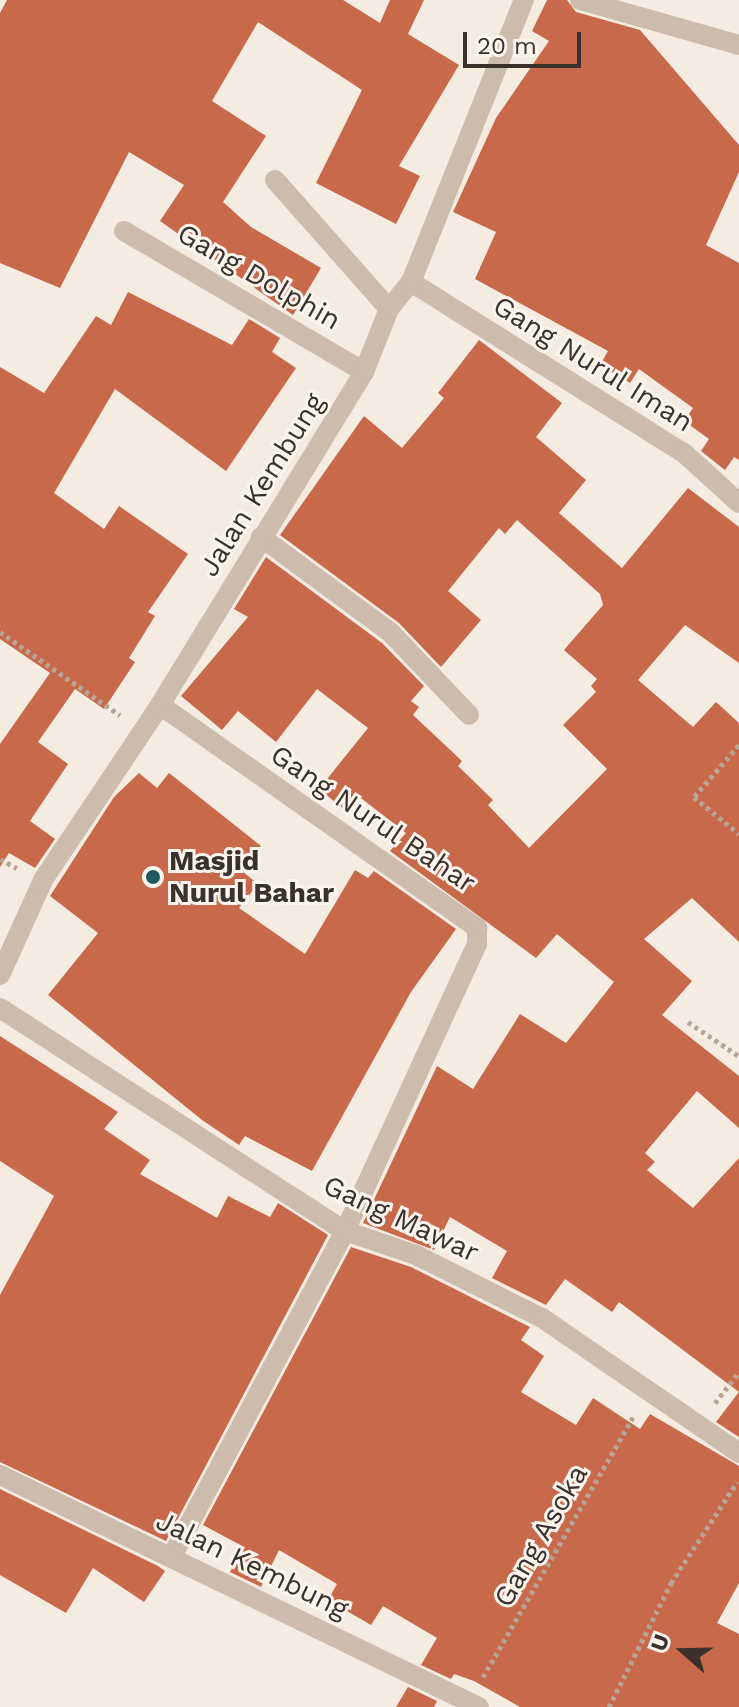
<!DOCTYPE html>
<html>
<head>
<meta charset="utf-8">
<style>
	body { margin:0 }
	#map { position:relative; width:739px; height:1707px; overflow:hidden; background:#f4ebe1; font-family:"Work Sans",sans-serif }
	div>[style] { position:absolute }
	.building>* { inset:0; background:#c8694b }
	.path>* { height:5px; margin-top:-2.5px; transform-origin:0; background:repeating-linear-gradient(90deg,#b9a596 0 4px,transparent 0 8px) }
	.service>* { height:20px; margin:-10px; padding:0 10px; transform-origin:10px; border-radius:10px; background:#cdbbac }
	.minor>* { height:20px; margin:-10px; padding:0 10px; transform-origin:10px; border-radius:10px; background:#cdbbac }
	.dots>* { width:22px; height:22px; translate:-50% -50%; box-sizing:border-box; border:4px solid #fbf5ee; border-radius:50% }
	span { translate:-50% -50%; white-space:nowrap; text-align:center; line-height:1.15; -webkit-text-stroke:6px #fbf5ee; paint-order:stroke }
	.street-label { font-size:28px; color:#3b302b }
	.poi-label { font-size:28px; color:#3b302b; font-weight:700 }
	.left { translate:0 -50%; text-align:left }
	.north { position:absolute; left:643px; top:1611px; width:80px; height:80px; -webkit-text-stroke:6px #fbf5ee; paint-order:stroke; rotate:290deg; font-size:22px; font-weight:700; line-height:32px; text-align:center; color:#3b302b }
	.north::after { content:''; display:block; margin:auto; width:28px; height:36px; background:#3b302b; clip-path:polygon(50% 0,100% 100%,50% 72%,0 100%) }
	.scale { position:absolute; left:463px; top:32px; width:118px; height:36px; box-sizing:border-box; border:4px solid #3b302b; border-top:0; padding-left:10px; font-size:24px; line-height:28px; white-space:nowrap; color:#3b302b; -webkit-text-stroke:6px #fbf5ee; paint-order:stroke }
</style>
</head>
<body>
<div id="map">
	<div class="building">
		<i style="clip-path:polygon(7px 0,343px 0,380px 23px,390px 0,424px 0,408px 34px,459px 65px,399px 166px,420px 176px,396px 224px,316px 183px,362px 90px,258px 22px,212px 101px,266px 136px,223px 202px,251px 227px,321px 268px,293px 315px,160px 221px,184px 185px,129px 152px,60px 288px,0 263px,0 13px)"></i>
		<i style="clip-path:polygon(547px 0,567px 0,576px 12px,640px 30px,739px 145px,739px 172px,706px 245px,739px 263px,739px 460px,734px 457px,725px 470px,701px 451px,709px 439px,684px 421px,693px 408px,639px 369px,630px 383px,600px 365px,608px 351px,475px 279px,496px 232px,453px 212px,496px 118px,549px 41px,532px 31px)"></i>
		<i style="clip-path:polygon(128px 292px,232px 345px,249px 319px,280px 338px,272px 352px,296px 368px,226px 471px,115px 389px,54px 493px,104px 529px,119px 506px,188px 554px,148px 612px,155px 616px,129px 658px,135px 662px,104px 709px,75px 689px,38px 742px,68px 764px,30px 821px,55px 839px,35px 868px,9px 853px,0 867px,0 744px,50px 673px,0 639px,0 367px,44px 393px,96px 316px,111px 325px)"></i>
		<i style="clip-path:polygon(479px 340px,562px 403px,536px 437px,586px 480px,559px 513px,622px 568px,688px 488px,739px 527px,739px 663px,685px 625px,638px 680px,693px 727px,716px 702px,739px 723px,739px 942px,692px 898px,644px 939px,692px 981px,662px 1015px,739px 1076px,739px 1128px,697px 1091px,645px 1153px,655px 1162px,647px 1170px,693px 1208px,739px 1158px,739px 1392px,619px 1302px,612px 1312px,565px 1279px,546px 1305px,492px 1278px,507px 1251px,450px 1217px,434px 1250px,363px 1223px,437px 1066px,473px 1089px,520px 1014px,566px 1043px,614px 982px,557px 934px,536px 958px,390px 851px,406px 833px,357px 795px,345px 810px,319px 789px,368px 728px,317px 689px,276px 742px,238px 711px,222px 730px,181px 696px,248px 617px,234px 609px,266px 557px,382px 643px,424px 686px,411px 701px,419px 707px,413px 715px,462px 761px,458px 766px,493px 800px,488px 805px,529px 848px,607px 769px,563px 725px,596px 692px,591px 686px,597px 679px,564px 650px,603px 605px,600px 594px,517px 520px,505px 534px,499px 528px,448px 591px,481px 620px,441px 667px,399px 623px,280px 535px,364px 416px,402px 448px,444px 398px,438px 393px)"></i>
		<i style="clip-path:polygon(139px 773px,157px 788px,169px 773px,261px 846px,242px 871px,258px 884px,239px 908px,305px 954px,355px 870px,368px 878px,374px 871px,456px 929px,411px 992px,312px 1171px,245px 1136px,239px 1145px,202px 1120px,48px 995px,98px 933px,50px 896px,114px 797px)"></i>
		<i style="clip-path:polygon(0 1036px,118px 1112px,104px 1129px,150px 1160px,140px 1174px,217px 1218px,228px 1196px,270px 1217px,278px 1203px,328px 1235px,166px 1541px,0 1462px,0 1295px,54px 1196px,0 1161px)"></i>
		<i style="clip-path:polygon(351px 1247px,411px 1267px,530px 1327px,521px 1340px,544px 1356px,521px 1392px,576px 1425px,593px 1398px,640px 1429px,650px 1414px,739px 1466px,739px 1583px,717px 1623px,739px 1634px,739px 1707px,520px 1707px,474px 1681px,454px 1674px,451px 1679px,421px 1665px,437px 1638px,383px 1606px,371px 1625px,328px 1600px,337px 1584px,279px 1550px,261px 1587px,230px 1572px,244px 1547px,203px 1525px)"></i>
		<i style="clip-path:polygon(739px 1392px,739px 1437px,716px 1422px)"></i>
		<i style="clip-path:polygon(0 1489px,158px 1566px,165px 1571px,144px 1602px,93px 1568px,66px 1613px,0 1575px)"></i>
		<i style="clip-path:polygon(408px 1687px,437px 1701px,434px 1707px,396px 1707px)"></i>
	</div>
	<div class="path">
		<i style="left:0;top:632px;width:146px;rotate:34.7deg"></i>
		<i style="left:739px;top:745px;width:69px;rotate:130.9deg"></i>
		<i style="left:694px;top:797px;width:58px;rotate:39.4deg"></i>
		<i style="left:0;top:859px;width:19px;rotate:28deg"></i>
		<i style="left:688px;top:1022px;width:61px;rotate:33.7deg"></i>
		<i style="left:715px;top:1403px;width:39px;rotate:-52deg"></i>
		<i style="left:483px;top:1677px;width:302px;rotate:-60deg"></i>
		<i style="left:609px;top:1707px;width:139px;rotate:-63.4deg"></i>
		<i style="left:671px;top:1583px;width:121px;rotate:-56.8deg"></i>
	</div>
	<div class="service">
		<i style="left:275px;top:180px;width:172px;rotate:48.5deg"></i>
	</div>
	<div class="minor">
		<i style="left:580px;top:0;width:165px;rotate:15.8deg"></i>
		<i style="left:124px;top:231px;width:278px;rotate:30.4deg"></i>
		<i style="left:411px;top:282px;width:322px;rotate:32.1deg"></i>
		<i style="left:684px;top:453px;width:74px;rotate:42.3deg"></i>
		<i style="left:261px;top:537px;width:162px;rotate:36.4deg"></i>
		<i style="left:391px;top:633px;width:113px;rotate:46.4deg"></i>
		<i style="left:160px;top:705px;width:388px;rotate:35.1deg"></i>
		<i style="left:477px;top:928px;width:16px;rotate:90deg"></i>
		<i style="left:477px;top:944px;width:316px;rotate:114.7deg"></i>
		<i style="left:345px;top:1231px;width:369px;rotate:118deg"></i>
		<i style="left:0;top:975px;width:104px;rotate:-65.6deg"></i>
		<i style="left:43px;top:880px;width:211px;rotate:-56.2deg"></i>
		<i style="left:160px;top:705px;width:391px;rotate:-58.5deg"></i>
		<i style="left:364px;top:372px;width:68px;rotate:-68.4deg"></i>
		<i style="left:389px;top:309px;width:35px;rotate:-51deg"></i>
		<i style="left:411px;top:282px;width:304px;rotate:-68.2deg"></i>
		<i style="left:0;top:1008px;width:411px;rotate:32.9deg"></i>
		<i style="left:345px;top:1231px;width:75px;rotate:18.7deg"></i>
		<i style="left:416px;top:1255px;width:141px;rotate:26.6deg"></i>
		<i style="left:542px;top:1318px;width:239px;rotate:34.4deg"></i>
		<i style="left:0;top:1475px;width:532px;rotate:25.84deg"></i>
	</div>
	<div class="dots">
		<i style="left:153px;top:877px;background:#1f5a5e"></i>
	</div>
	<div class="street-label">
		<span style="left:259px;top:277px;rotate:30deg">Gang Dolphin</span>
		<span style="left:593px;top:364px;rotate:32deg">Gang Nurul Iman</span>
		<span style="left:262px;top:485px;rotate:-58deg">Jalan Kembung</span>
		<span style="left:373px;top:819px;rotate:34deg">Gang Nurul Bahar</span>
		<span style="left:401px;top:1219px;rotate:25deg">Gang Mawar</span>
		<span style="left:541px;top:1536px;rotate:-60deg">Gang Asoka</span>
		<span style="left:252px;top:1565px;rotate:26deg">Jalan Kembung</span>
	</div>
	<div class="poi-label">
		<span class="left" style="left:169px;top:877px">Masjid<br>Nurul Bahar</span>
	</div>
	<div class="north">U</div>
	<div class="scale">20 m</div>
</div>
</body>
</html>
